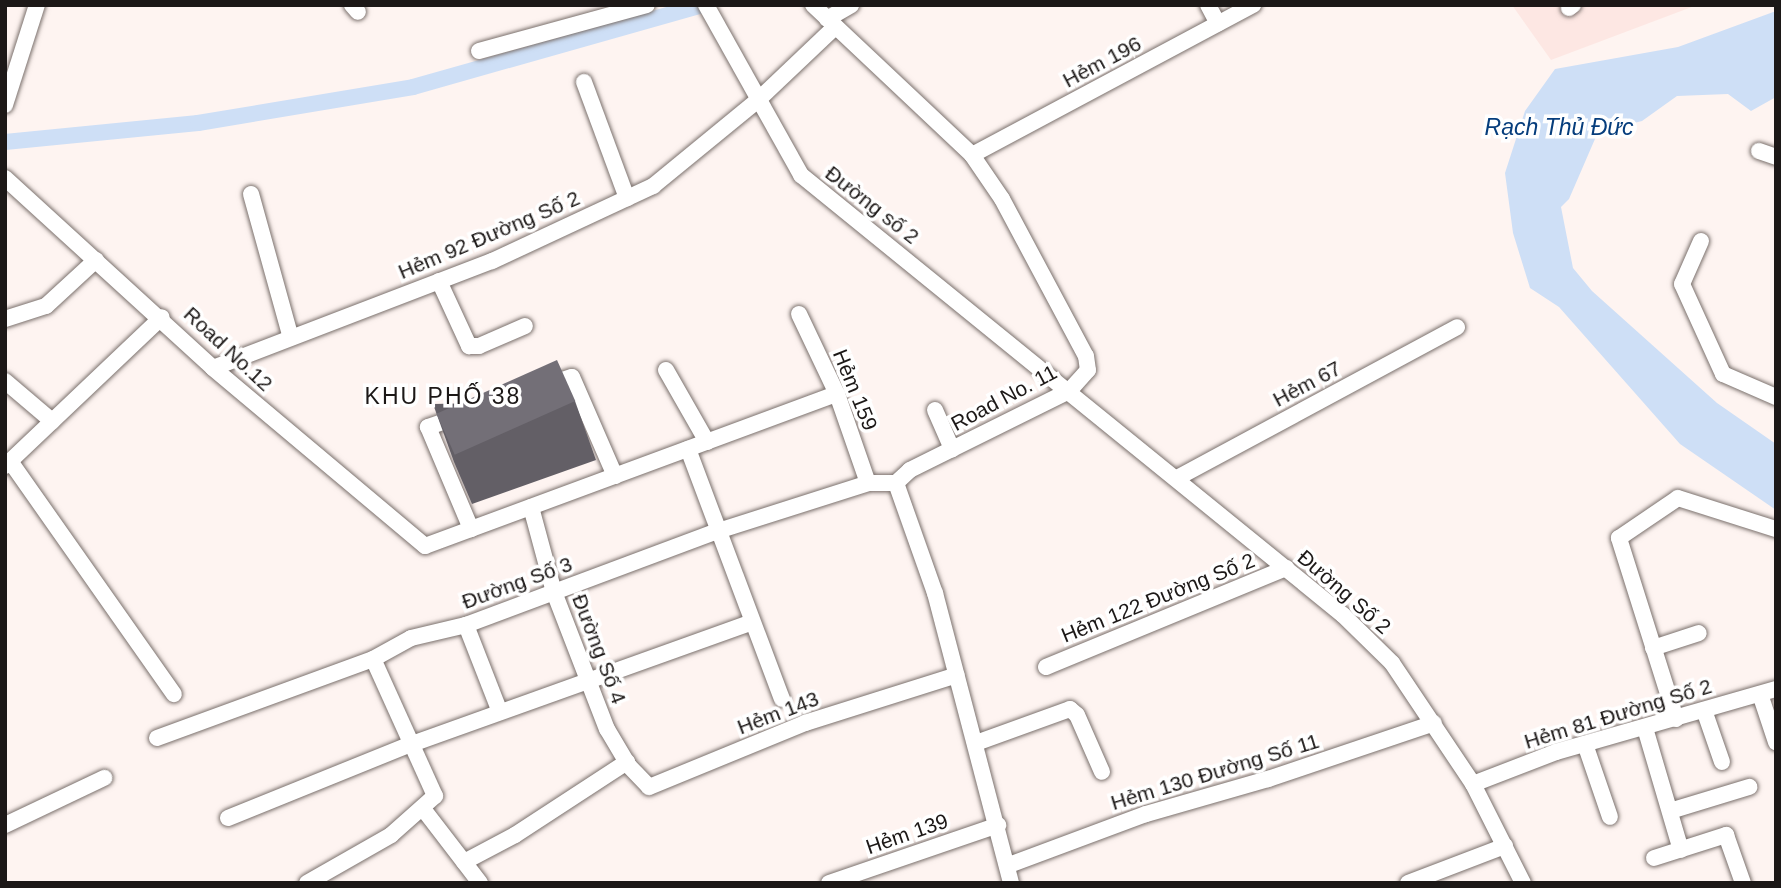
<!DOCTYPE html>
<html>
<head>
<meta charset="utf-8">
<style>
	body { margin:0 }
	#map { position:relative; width:1781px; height:888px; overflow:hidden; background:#fef4f1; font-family:Arial,sans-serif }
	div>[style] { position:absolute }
	.industrial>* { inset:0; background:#fde7e3 }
	.water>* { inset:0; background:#cedff6 }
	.canal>* { height:16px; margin:-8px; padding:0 8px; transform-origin:8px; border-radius:8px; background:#cedff6 }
	.roads { filter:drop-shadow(0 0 2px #7a706c) drop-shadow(0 0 2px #7a706c) }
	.minor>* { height:16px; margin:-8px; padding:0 8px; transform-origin:8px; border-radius:8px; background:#fff }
	.wall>* { inset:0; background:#635f66 }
	.building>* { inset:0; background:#736f77; transform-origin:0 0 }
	span { translate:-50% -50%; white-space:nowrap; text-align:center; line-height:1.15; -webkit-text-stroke:7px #fff; paint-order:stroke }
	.street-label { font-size:21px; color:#1c1817 }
	.water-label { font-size:23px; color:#063d7c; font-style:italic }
	.neighbourhood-label { font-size:23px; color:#1c1817; letter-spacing:2px }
	.frame { position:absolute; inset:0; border:7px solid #1c1817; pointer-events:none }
</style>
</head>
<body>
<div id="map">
	<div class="industrial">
		<i style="clip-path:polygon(1512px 5px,1697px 5px,1551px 60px)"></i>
	</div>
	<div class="water">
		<i style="clip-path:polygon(1776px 11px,1776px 97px,1751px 111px,1728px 94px,1677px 96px,1642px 121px,1598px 132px,1569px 199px,1561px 207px,1573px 268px,1592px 291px,1717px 403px,1776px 444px,1776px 510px,1680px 444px,1559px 307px,1530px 288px,1513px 233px,1505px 173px,1525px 111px,1555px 69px,1678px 47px)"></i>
	</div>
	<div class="canal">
		<i style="left:5px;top:142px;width:194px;rotate:-5.6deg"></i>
		<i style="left:198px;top:123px;width:218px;rotate:-9.5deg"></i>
		<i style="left:413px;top:87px;width:300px;rotate:-15.8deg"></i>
	</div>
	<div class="roads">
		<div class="minor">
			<i style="left:352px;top:5px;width:9px;rotate:49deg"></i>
			<i style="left:706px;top:5px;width:195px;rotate:60.8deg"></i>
			<i style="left:801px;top:175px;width:698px;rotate:39.07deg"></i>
			<i style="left:1343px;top:615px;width:69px;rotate:44.4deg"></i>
			<i style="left:1392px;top:663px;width:146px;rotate:56.2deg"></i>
			<i style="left:1473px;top:784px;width:111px;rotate:63.2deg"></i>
			<i style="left:813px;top:5px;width:219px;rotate:43.3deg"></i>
			<i style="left:972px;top:155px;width:53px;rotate:55.7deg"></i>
			<i style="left:1002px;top:199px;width:178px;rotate:61.9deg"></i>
			<i style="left:1086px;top:356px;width:14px;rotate:82deg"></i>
			<i style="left:1088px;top:370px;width:28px;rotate:132deg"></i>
			<i style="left:1069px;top:391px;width:178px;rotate:153.6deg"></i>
			<i style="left:910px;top:470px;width:19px;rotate:137deg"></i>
			<i style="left:1208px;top:5px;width:21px;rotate:62deg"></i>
			<i style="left:1569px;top:8px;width:5px;rotate:-37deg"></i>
			<i style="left:827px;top:19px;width:28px;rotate:-30deg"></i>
			<i style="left:479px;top:51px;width:174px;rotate:-15.3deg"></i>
			<i style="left:584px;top:82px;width:124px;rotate:69.7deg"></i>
			<i style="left:5px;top:105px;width:105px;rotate:-72.3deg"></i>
			<i style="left:1759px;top:151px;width:18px;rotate:19deg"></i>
			<i style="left:972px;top:155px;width:319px;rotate:-28.1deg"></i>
			<i style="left:5px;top:178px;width:282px;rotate:42.4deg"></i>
			<i style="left:213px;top:368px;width:277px;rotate:40deg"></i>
			<i style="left:425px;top:546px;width:439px;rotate:-20.3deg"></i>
			<i style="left:251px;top:194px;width:149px;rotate:74.5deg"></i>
			<i style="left:1701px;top:241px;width:47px;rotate:113.8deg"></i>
			<i style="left:1682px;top:284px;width:99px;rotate:65.5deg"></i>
			<i style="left:1723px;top:374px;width:58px;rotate:23.5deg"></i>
			<i style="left:439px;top:281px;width:72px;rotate:65.2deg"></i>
			<i style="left:469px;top:346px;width:10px"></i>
			<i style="left:479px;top:346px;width:50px;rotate:-23.5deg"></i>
			<i style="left:799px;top:314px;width:89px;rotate:64.6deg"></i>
			<i style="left:837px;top:394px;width:94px;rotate:70.8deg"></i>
			<i style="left:5px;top:319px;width:43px;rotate:-17.6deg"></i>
			<i style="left:46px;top:306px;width:68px;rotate:-42.6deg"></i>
			<i style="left:213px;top:368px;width:299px;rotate:-21deg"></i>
			<i style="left:492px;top:261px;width:178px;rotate:-25deg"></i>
			<i style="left:653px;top:186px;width:134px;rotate:-39.3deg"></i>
			<i style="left:757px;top:101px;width:108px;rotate:-43.5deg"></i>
			<i style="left:666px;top:370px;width:83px;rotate:60.3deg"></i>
			<i style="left:5px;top:381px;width:62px;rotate:40.4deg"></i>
			<i style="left:547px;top:385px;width:26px;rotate:-18deg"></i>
			<i style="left:572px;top:377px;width:108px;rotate:66.5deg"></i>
			<i style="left:935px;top:410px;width:43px;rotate:66.4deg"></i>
			<i style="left:460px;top:416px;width:34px;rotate:161deg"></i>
			<i style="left:428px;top:427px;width:111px;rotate:67.1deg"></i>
			<i style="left:688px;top:449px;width:267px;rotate:69.4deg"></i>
			<i style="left:10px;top:461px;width:285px;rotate:54.9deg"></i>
			<i style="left:5px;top:466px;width:216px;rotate:-43.5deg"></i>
			<i style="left:1177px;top:478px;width:318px;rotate:-28.3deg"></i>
			<i style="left:896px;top:483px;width:117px;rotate:70.5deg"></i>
			<i style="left:935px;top:593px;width:300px;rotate:75.3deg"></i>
			<i style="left:531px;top:507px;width:88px;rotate:74.9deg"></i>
			<i style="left:554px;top:592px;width:147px;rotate:68.9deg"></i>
			<i style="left:607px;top:729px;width:43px;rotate:59.3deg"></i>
			<i style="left:629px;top:766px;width:29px;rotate:46deg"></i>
			<i style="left:649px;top:787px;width:169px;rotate:-22.3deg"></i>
			<i style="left:805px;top:723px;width:159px;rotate:-17.5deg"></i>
			<i style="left:466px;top:625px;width:93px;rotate:68.7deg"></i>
			<i style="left:1653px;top:648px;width:48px;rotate:-18.1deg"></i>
			<i style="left:1046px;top:667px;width:260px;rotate:-22.4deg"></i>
			<i style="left:1760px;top:694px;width:51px;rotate:71.6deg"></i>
			<i style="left:1704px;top:710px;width:55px;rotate:70.9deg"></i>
			<i style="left:1676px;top:719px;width:190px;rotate:-107.5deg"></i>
			<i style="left:1619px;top:538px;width:71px;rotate:-34.1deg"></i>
			<i style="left:1678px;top:498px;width:103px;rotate:17.6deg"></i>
			<i style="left:1645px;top:728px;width:127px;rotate:73.6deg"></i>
			<i style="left:157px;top:738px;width:230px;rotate:-20.1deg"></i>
			<i style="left:373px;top:659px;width:43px;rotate:-28.9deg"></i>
			<i style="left:411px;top:638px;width:57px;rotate:-13.3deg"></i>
			<i style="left:466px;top:625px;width:269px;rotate:-20.5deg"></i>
			<i style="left:718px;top:531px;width:157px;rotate:-17.7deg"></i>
			<i style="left:868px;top:483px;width:28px"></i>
			<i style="left:976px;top:743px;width:100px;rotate:-19.9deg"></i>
			<i style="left:1070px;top:709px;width:9px;rotate:41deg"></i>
			<i style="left:1077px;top:715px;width:62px;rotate:66.3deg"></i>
			<i style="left:1585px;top:744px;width:77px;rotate:71.1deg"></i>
			<i style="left:1473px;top:784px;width:89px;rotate:-21.1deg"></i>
			<i style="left:1556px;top:752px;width:229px;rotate:-16deg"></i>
			<i style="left:424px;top:810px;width:92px;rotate:52.5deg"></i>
			<i style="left:1670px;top:811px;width:83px;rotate:-16.9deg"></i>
			<i style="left:228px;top:818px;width:195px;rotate:-22deg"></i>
			<i style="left:409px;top:745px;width:364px;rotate:-19.7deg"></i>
			<i style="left:5px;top:825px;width:110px;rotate:-25.4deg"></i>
			<i style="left:1654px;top:858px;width:76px;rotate:-17.7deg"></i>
			<i style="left:1726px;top:835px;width:51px;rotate:70.5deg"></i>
			<i style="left:464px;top:862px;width:58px;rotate:-27.9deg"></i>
			<i style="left:515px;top:835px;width:134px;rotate:-33.1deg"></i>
			<i style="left:1009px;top:865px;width:146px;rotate:-20.4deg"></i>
			<i style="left:1146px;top:814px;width:127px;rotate:-16deg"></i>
			<i style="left:1268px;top:779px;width:175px;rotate:-18.6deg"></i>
			<i style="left:307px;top:883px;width:97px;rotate:-29.7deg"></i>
			<i style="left:391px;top:835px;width:59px;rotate:-41.6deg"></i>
			<i style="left:435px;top:796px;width:150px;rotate:-114.3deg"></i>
			<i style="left:829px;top:883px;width:179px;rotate:-18.9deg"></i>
			<i style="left:1408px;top:883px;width:104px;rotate:-20.9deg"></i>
		</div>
	</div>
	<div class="wall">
		<i style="clip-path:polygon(575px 401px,596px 460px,472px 504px,454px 462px,433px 404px)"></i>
	</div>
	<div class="building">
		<i style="left:557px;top:360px;width:45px;height:132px;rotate:66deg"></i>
	</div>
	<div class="street-label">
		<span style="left:1102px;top:62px;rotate:-28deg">Hẻm 196</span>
		<span style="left:872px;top:205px;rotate:38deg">Đường số 2</span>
		<span style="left:489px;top:235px;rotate:-23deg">Hẻm 92 Đường Số 2</span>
		<span style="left:228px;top:349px;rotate:43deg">Road No.12</span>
		<span style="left:1307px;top:384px;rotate:-28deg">Hẻm 67</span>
		<span style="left:855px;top:390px;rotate:68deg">Hẻm 159</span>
		<span style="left:1004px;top:398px;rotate:-28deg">Road No. 11</span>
		<span style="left:517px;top:583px;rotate:-20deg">Đường Số 3</span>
		<span style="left:1344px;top:592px;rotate:41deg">Đường Số 2</span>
		<span style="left:1158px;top:598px;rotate:-22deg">Hẻm 122 Đường Số 2</span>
		<span style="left:599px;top:649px;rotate:69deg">Đường Số 4</span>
		<span style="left:778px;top:713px;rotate:-21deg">Hẻm 143</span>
		<span style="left:1618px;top:714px;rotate:-17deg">Hẻm 81 Đường Số 2</span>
		<span style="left:1215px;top:772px;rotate:-17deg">Hẻm 130 Đường Số 11</span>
		<span style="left:907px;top:834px;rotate:-19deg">Hẻm 139</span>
	</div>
	<div class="water-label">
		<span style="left:1559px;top:127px">Rạch Thủ Đức</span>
	</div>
	<div class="neighbourhood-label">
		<span style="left:443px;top:396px">KHU PHỐ 38</span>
	</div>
	<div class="frame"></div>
</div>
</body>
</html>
